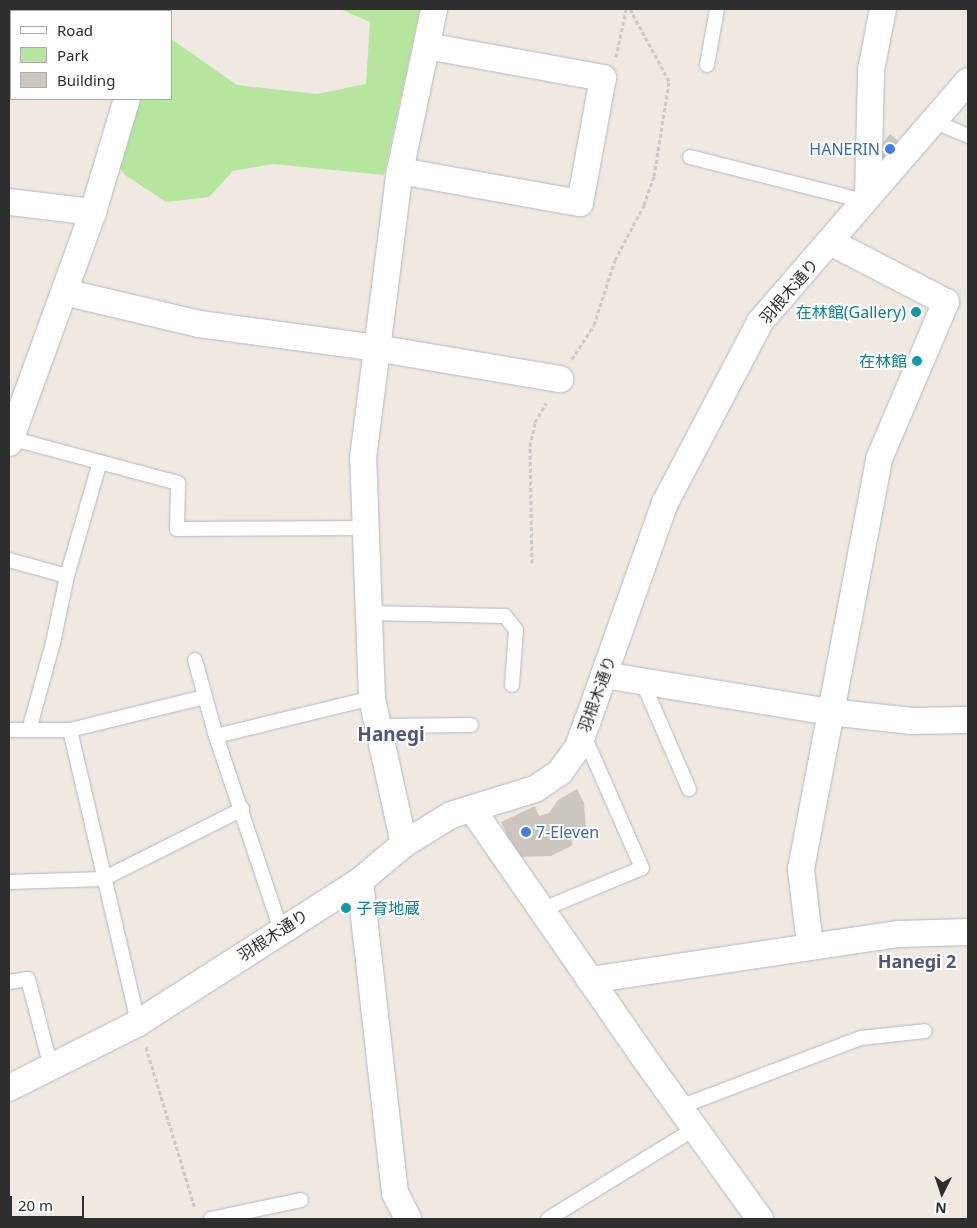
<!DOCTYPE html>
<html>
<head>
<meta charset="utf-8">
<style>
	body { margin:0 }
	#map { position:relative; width:977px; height:1228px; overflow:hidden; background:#efe9e1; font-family:"Noto Sans","Noto Sans JP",sans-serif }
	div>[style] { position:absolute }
	.green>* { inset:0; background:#b6e59e }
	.building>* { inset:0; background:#cbc7bf }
	.path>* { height:3px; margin-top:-1.5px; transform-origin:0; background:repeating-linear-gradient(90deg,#c9c9c9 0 4px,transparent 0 6.5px) }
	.roads { filter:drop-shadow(0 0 1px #b4b7c1) drop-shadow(0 0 1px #b4b7c1) }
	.service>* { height:14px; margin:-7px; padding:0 7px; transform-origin:7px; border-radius:7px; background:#fff }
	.minor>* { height:26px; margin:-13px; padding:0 13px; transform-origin:13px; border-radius:13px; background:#fff }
	.dots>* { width:14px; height:14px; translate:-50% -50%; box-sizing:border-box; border:2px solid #fff; border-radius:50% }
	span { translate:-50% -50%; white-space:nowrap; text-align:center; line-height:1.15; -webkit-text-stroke:4px #fff; paint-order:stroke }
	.shop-label { font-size:16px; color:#366cbe }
	.right { translate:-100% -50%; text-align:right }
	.left { translate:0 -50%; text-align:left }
	.street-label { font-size:16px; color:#2e2e2e }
	.culture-label { font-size:16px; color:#0d838f }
	.neighbourhood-label { font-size:18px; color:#4d5680; font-weight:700 }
	.quarter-label { font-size:19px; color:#4d5680; font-weight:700 }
	.frame { position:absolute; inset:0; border:10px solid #2e2e2e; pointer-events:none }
	.legend { position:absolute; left:10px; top:10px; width:162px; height:90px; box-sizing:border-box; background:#fff; border:1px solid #ababab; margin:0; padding:6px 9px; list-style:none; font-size:15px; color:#2e2e2e }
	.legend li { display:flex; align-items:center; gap:10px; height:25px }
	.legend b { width:25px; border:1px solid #ababab }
	.north { position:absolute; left:917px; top:1168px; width:50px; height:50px; -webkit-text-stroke:4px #fff; paint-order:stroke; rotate:184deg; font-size:14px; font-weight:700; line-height:20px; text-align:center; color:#2e2e2e }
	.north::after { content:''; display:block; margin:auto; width:18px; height:22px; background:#2e2e2e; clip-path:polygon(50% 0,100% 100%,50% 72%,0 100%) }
	.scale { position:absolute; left:10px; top:1196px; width:74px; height:22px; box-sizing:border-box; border:2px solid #2e2e2e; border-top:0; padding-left:6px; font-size:15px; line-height:18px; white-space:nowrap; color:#2e2e2e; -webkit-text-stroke:4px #fff; paint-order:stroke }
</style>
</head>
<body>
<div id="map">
	<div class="green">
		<i style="clip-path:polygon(26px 9px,153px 9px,26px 11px)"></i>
		<i style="clip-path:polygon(340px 9px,420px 9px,384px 175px,273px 164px,233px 171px,209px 197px,166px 202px,125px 175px,104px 148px,116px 99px,171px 99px,171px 39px,237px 85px,317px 94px,366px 84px,370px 22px)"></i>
	</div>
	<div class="building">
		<i style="clip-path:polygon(68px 9px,127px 9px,126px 11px)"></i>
		<i style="clip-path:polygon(890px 134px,903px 145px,887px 164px,881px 159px,882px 144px)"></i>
		<i style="clip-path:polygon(577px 789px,584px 803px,586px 829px,569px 833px,573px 845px,551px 856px,517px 857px,501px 822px,535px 806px,539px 816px,549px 813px,558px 800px)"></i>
	</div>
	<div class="path">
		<i style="left:616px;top:57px;width:49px;rotate:-78.2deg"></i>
		<i style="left:572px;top:359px;width:40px;rotate:-57.1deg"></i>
		<i style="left:594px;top:325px;width:68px;rotate:-72.1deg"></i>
		<i style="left:615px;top:260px;width:62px;rotate:-62.2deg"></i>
		<i style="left:644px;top:205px;width:31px;rotate:-71deg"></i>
		<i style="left:654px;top:176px;width:96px;rotate:-81deg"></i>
		<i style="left:669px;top:81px;width:82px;rotate:-118.4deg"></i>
		<i style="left:532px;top:563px;width:117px;rotate:-91deg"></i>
		<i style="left:530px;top:446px;width:25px;rotate:-78deg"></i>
		<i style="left:535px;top:422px;width:22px;rotate:-60deg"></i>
		<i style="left:146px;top:1047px;width:168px;rotate:73.1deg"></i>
	</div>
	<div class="roads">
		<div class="service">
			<i style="left:707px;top:65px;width:57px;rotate:-79.9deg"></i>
			<i style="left:933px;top:121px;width:38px;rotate:23deg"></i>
			<i style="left:690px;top:157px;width:179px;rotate:14.2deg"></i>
			<i style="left:10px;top:438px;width:174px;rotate:15deg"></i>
			<i style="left:178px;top:483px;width:46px;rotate:91.2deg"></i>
			<i style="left:177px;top:529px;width:188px;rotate:-0.3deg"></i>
			<i style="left:9px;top:560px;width:60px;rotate:15.4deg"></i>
			<i style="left:369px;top:613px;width:136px;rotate:1.3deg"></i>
			<i style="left:505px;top:616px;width:18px;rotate:52deg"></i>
			<i style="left:516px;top:630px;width:55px;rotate:94.2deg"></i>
			<i style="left:195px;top:660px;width:79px;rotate:74.6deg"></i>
			<i style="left:216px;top:736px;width:205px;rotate:71.5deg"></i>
			<i style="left:642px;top:681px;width:118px;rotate:66.5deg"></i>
			<i style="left:378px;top:726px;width:93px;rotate:-0.6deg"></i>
			<i style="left:9px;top:730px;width:61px"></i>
			<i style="left:70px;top:730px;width:138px;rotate:-13.8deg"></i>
			<i style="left:29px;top:730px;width:90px;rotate:-74.6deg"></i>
			<i style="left:53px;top:643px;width:68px;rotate:-78.2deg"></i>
			<i style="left:67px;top:576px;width:119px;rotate:-73.9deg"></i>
			<i style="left:70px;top:730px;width:301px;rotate:76.9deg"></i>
			<i style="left:216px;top:736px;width:161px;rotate:-13.7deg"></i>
			<i style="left:9px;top:882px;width:94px;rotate:-1.8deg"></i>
			<i style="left:103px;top:879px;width:156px;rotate:-26.7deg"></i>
			<i style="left:541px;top:910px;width:109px;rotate:-22.6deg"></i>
			<i style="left:642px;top:868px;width:144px;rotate:-113.7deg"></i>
			<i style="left:9px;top:982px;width:19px;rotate:-9deg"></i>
			<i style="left:28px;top:979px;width:91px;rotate:75.4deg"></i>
			<i style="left:680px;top:1107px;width:194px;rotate:-20.9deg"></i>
			<i style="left:861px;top:1038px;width:64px;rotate:-6.2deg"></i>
			<i style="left:211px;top:1219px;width:92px;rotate:-11.9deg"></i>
			<i style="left:548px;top:1219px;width:174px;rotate:-31.6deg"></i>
		</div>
		<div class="minor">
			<i style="left:145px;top:11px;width:2px;rotate:-90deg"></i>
			<i style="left:9px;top:15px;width:2px;rotate:27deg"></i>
			<i style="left:400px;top:171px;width:183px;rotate:10.1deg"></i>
			<i style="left:580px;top:203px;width:127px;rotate:-79.6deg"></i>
			<i style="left:603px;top:78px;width:179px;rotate:-169.7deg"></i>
			<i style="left:868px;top:196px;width:126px;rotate:-88.6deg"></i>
			<i style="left:871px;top:70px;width:62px;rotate:-78.9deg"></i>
			<i style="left:9px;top:202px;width:85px;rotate:6.8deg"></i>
			<i style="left:64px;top:292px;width:139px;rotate:13.3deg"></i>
			<i style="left:199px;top:324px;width:179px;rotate:7.7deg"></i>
			<i style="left:376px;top:348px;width:187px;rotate:9.6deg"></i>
			<i style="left:9px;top:443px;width:246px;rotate:-70deg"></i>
			<i style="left:93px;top:212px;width:118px;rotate:-73.3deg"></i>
			<i style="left:604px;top:675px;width:229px;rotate:9.3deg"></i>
			<i style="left:830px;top:712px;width:82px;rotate:6.3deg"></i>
			<i style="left:912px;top:721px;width:56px;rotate:-1deg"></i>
			<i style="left:472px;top:809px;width:295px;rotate:55.3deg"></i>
			<i style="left:640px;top:1052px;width:206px;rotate:54.3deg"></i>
			<i style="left:404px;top:844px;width:149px;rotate:-102.4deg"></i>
			<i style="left:372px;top:698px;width:240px;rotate:-92.1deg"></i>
			<i style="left:363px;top:458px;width:289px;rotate:-82.7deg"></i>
			<i style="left:400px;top:171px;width:166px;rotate:-78.1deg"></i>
			<i style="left:360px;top:881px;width:314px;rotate:83.6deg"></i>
			<i style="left:395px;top:1193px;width:29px;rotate:63deg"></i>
			<i style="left:810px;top:945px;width:77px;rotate:-96.8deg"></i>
			<i style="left:801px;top:869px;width:417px;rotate:-79.2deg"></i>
			<i style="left:879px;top:459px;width:171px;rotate:-66.9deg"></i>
			<i style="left:946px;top:302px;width:128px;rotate:-152.6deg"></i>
			<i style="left:590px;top:980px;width:312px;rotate:-8.5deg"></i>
			<i style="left:899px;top:934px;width:69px;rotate:-1.7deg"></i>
			<i style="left:9px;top:1088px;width:144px;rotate:-26.7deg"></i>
			<i style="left:138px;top:1023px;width:264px;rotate:-32.6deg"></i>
			<i style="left:360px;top:881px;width:57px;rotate:-40.1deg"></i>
			<i style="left:404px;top:844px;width:55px;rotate:-31.7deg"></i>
			<i style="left:451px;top:815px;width:88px;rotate:-17.2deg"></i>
			<i style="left:535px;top:789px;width:30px;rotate:-34deg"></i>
			<i style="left:560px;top:772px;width:31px;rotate:-54deg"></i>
			<i style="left:578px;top:747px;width:29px;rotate:-70deg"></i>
			<i style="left:588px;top:720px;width:230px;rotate:-70.5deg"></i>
			<i style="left:665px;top:503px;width:204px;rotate:-62.3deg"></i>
			<i style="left:760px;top:322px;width:318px;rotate:-49.2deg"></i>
		</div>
	</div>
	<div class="dots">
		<i style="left:890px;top:149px;background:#3f7fe0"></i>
		<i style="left:916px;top:312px;background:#0f9aa8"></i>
		<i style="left:917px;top:361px;background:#0f9aa8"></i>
		<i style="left:526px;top:832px;background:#3f7fe0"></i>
		<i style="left:346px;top:908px;background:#0f9aa8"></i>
	</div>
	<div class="shop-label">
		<span class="right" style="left:880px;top:149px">HANERIN</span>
		<span class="left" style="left:536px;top:832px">7-Eleven</span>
	</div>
	<div class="street-label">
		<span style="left:789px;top:291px;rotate:-49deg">羽根木通り</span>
		<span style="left:597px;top:694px;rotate:-70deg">羽根木通り</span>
		<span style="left:273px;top:935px;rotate:-33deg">羽根木通り</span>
	</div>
	<div class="culture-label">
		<span class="right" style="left:906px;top:312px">在林館(Gallery)</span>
		<span class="right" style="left:907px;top:361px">在林館</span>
		<span class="left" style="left:356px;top:908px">子育地蔵</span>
	</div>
	<div class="neighbourhood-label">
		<span style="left:917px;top:961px">Hanegi 2</span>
	</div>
	<div class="quarter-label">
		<span style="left:391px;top:735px">Hanegi</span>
	</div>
	<div class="frame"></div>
	<ul class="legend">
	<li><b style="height:6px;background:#fff"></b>Road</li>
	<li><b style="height:14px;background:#b6e59e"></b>Park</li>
	<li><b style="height:14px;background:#cbc7bf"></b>Building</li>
	</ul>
	<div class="north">N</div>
	<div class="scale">20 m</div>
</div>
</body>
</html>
